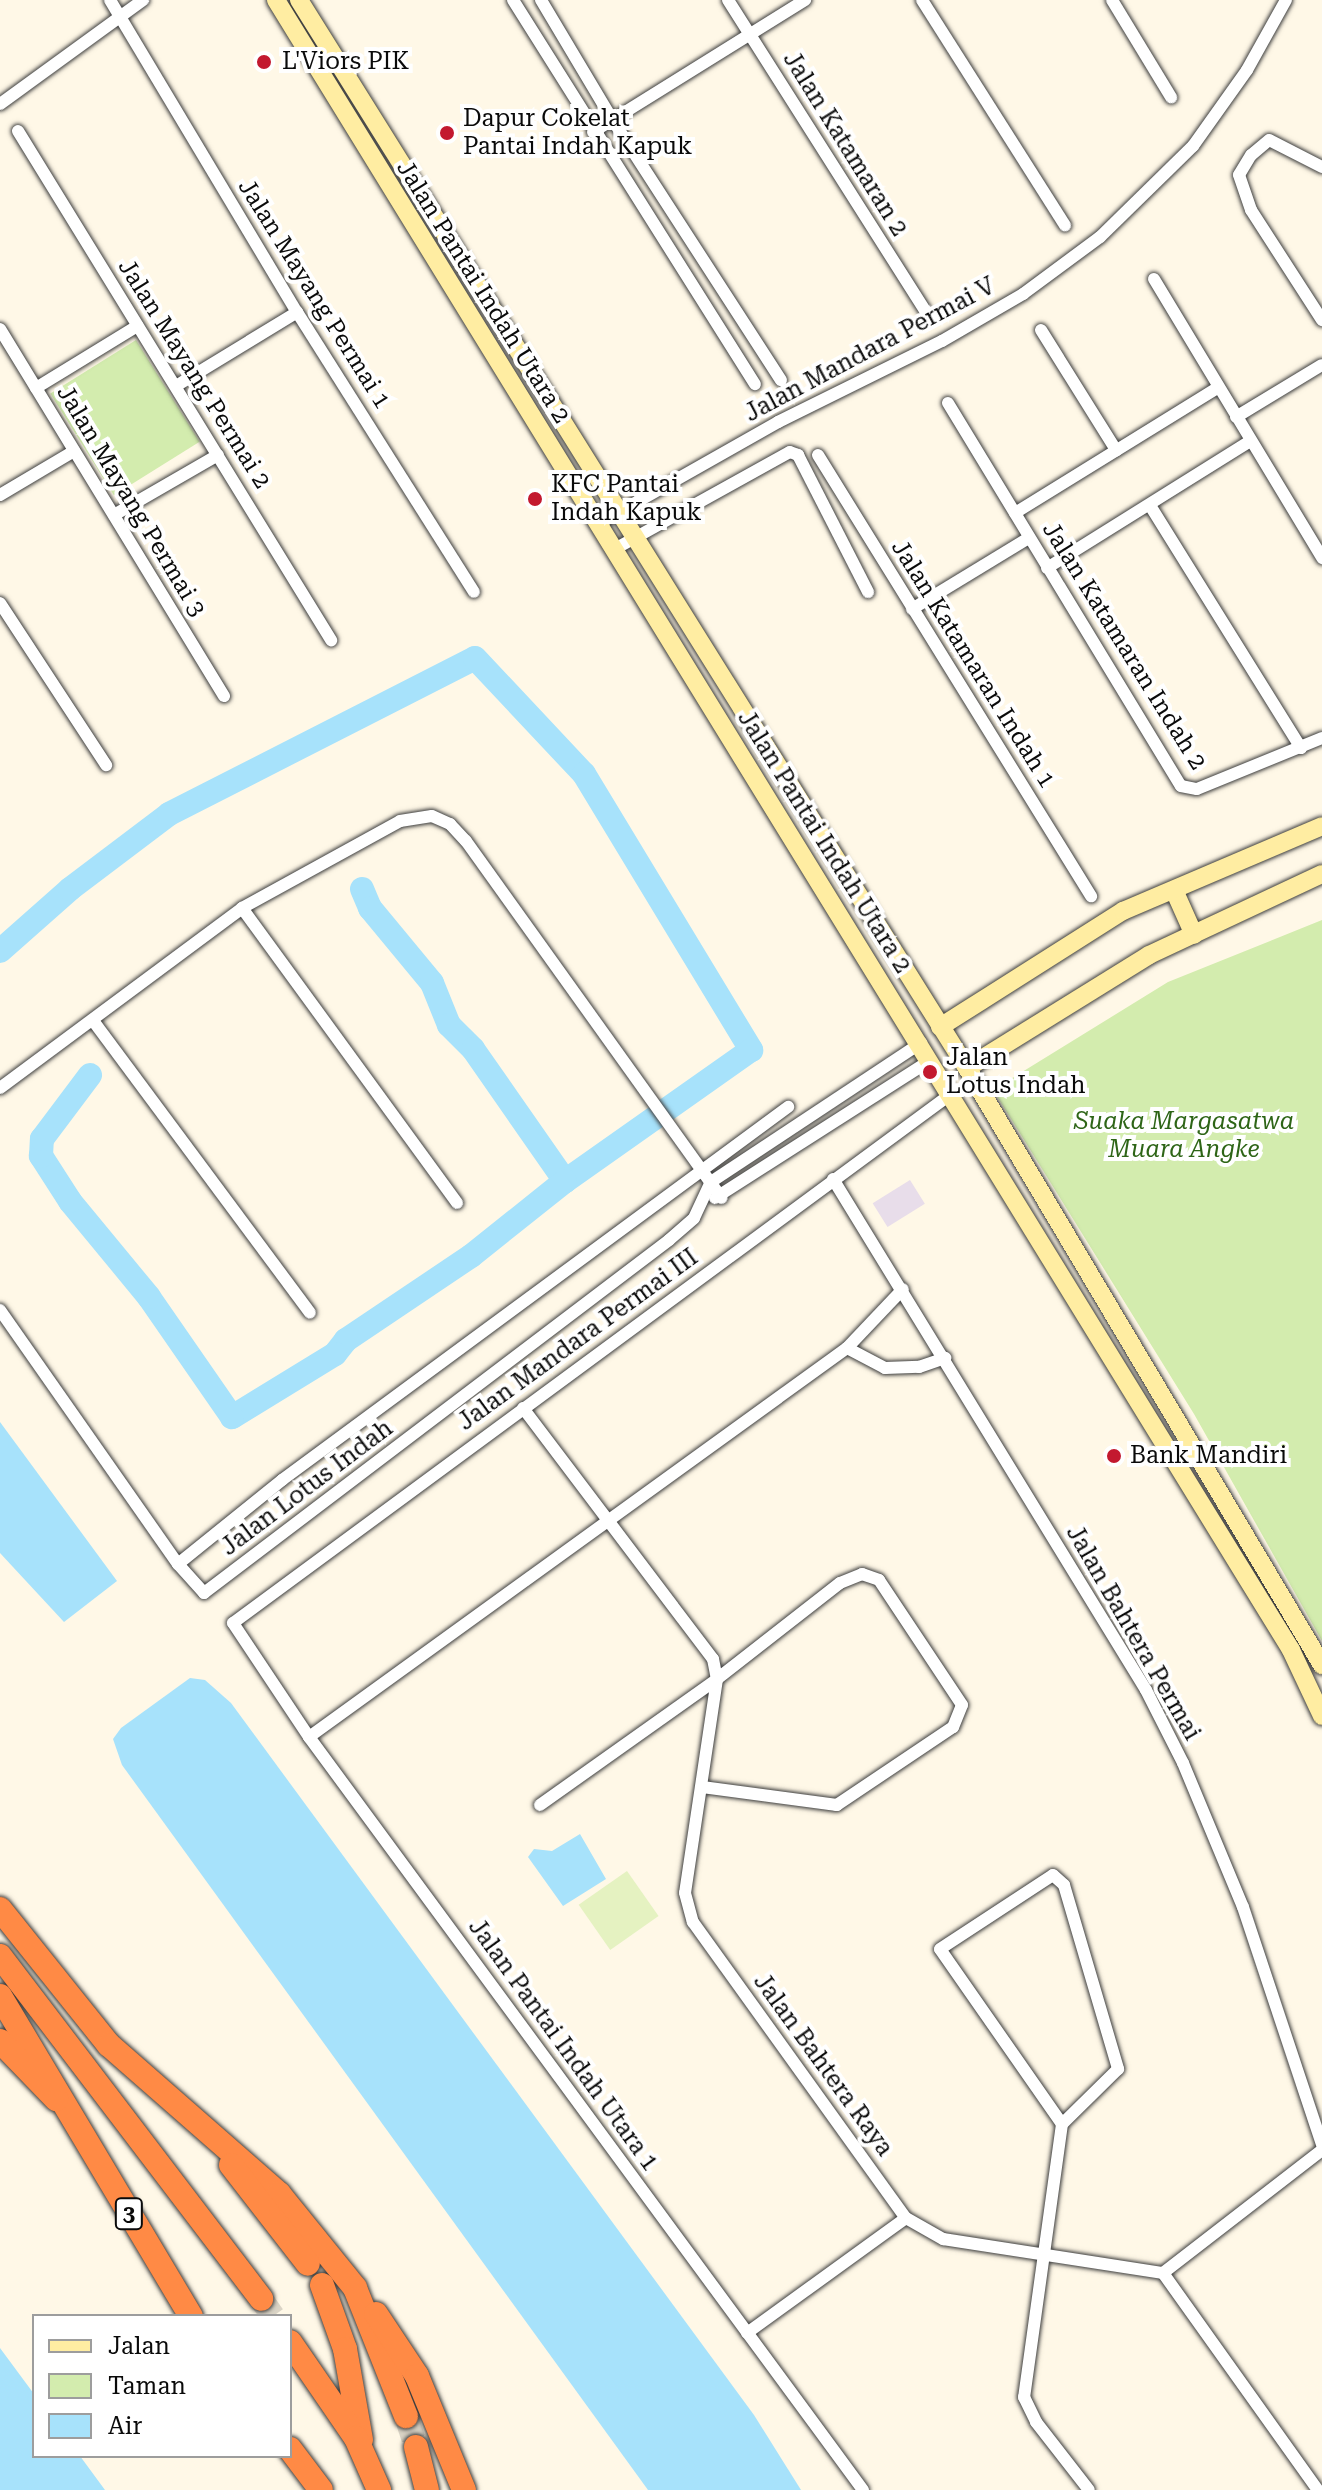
<!DOCTYPE html>
<html>
<head>
<meta charset="utf-8">
<style>
	body { margin:0 }
	#map { position:relative; width:1322px; height:2490px; overflow:hidden; background:#fff8e7; font-family:"Roboto Serif",serif }
	div>[style] { position:absolute }
	.industrial>* { inset:0; background:#e8ddea; transform-origin:0 0 }
	.green>* { inset:0; background:#d3ecae; transform-origin:0 0 }
	.pitch>* { inset:0; background:#e5f2c1; transform-origin:0 0 }
	.water>* { inset:0; background:#a7e2fb }
	.river>* { height:24px; margin:-12px; padding:0 12px; transform-origin:12px; border-radius:12px; background:#a7e2fb }
	.highway-tunnel>* { height:24px; margin-top:-12px; transform-origin:0; background:repeating-linear-gradient(90deg,#dad4c6 0 24px,transparent 0 36px) }
	.roads { filter:drop-shadow(0 0 2px #3d3d3d) drop-shadow(0 0 2px #3d3d3d) }
	.street>* { height:12px; margin:-6px; padding:0 6px; transform-origin:6px; border-radius:6px; background:#fff }
	.secondary>* { height:18px; margin:-9px; padding:0 9px; transform-origin:9px; border-radius:9px; background:#ffeda2 }
	.highway>* { height:24px; margin:-12px; padding:0 12px; transform-origin:12px; border-radius:12px; background:#ff8a45 }
	.dots>* { width:22px; height:22px; translate:-50% -50%; box-sizing:border-box; border:4px solid #fff; border-radius:50% }
	span { translate:-50% -50%; white-space:nowrap; text-align:center; line-height:1.15; -webkit-text-stroke:8px #fff; paint-order:stroke }
	.shield-label span { padding:2px 6px; background:#fff; border:2px solid; border-radius:6px; -webkit-text-stroke-width:0 }
	.shield-label { font-size:22px; color:#0a0a0a; font-weight:700 }
	.poi-label { font-size:24px; color:#0a0a0a }
	.left { translate:0 -50%; text-align:left }
	.street-label { font-size:24px; color:#0a0a0a }
	.park-label { font-size:24px; color:#2e6517; font-style:italic }
	.legend { position:absolute; left:32px; top:2314px; width:260px; height:144px; box-sizing:border-box; background:#fff; border:2px solid #9d9d9d; margin:0; padding:10px 14px; list-style:none; font-size:24px; color:#0a0a0a }
	.legend li { display:flex; align-items:center; gap:16px; height:40px }
	.legend b { width:40px; border:2px solid #9d9d9d }
</style>
</head>
<body>
<div id="map">
	<div class="industrial">
		<i style="left:910px;top:1180px;width:28px;height:44px;rotate:58deg"></i>
	</div>
	<div class="green">
		<i style="left:136px;top:340px;width:120px;height:101px;rotate:58deg"></i>
		<i style="clip-path:polygon(1322px 920px,1322px 1641px,1194px 1414px,993px 1090px,1168px 982px)"></i>
	</div>
	<div class="pitch">
		<i style="left:627px;top:1871px;width:55px;height:59px;rotate:55deg"></i>
	</div>
	<div class="water">
		<i style="clip-path:polygon(0 1422px,117px 1581px,64px 1622px,0 1553px)"></i>
		<i style="clip-path:polygon(190px 1678px,205px 1680px,231px 1703px,754px 2415px,801px 2490px,648px 2490px,122px 1765px,113px 1739px,121px 1728px)"></i>
		<i style="clip-path:polygon(580px 1834px,606px 1879px,563px 1906px,528px 1857px,534px 1849px,552px 1851px)"></i>
		<i style="clip-path:polygon(0 2348px,34px 2394px,34px 2456px,80px 2456px,105px 2490px,0 2490px)"></i>
	</div>
	<div class="river">
		<i style="left:362px;top:889px;width:21px;rotate:67deg"></i>
		<i style="left:370px;top:908px;width:97px;rotate:50.4deg"></i>
		<i style="left:432px;top:983px;width:45px;rotate:68deg"></i>
		<i style="left:449px;top:1025px;width:34px;rotate:45deg"></i>
		<i style="left:473px;top:1049px;width:161px;rotate:55.1deg"></i>
		<i style="left:0;top:951px;width:94px;rotate:-41.5deg"></i>
		<i style="left:70px;top:889px;width:124px;rotate:-37.1deg"></i>
		<i style="left:169px;top:814px;width:343px;rotate:-27deg"></i>
		<i style="left:475px;top:658px;width:159px;rotate:46.8deg"></i>
		<i style="left:584px;top:774px;width:323px;rotate:58.8deg"></i>
		<i style="left:751px;top:1050px;width:228px;rotate:144.8deg"></i>
		<i style="left:565px;top:1181px;width:120px;rotate:141.4deg"></i>
		<i style="left:471px;top:1256px;width:151px;rotate:146.1deg"></i>
		<i style="left:346px;top:1340px;width:18px;rotate:128deg"></i>
		<i style="left:335px;top:1354px;width:121px;rotate:148.5deg"></i>
		<i style="left:232px;top:1417px;width:146px;rotate:-124.7deg"></i>
		<i style="left:149px;top:1297px;width:124px;rotate:-129.5deg"></i>
		<i style="left:70px;top:1201px;width:54px;rotate:-122.8deg"></i>
		<i style="left:41px;top:1156px;width:17px;rotate:-87deg"></i>
		<i style="left:42px;top:1139px;width:80px;rotate:-53.1deg"></i>
	</div>
	<div class="highway-tunnel">
		<i style="left:261px;top:2299px;width:21px;rotate:55deg"></i>
		<i style="left:406px;top:2416px;width:33px;rotate:72deg"></i>
	</div>
	<div class="roads">
		<div class="street">
			<i style="left:110px;top:0;width:364px;rotate:59.1deg"></i>
			<i style="left:297px;top:312px;width:331px;rotate:57.7deg"></i>
			<i style="left:513px;top:0;width:454px;rotate:57.8deg"></i>
			<i style="left:541px;top:0;width:139px;rotate:59.2deg"></i>
			<i style="left:612px;top:119px;width:311px;rotate:57.1deg"></i>
			<i style="left:728px;top:0;width:368px;rotate:57.6deg"></i>
			<i style="left:922px;top:0;width:267px;rotate:57.6deg"></i>
			<i style="left:1112px;top:0;width:114px;rotate:58.7deg"></i>
			<i style="left:0;top:104px;width:177px;rotate:-36deg"></i>
			<i style="left:18px;top:131px;width:598px;rotate:58.41deg"></i>
			<i style="left:593px;top:132px;width:250px;rotate:-31.9deg"></i>
			<i style="left:1322px;top:167px;width:59px;rotate:-153deg"></i>
			<i style="left:1269px;top:140px;width:23px;rotate:140deg"></i>
			<i style="left:1251px;top:155px;width:23px;rotate:121deg"></i>
			<i style="left:1239px;top:175px;width:37px;rotate:71deg"></i>
			<i style="left:1251px;top:210px;width:131px;rotate:57.2deg"></i>
			<i style="left:1154px;top:279px;width:326px;rotate:58.9deg"></i>
			<i style="left:0;top:329px;width:430px;rotate:58.6deg"></i>
			<i style="left:1041px;top:330px;width:142px;rotate:58deg"></i>
			<i style="left:176px;top:386px;width:142px;rotate:-31.4deg"></i>
			<i style="left:36px;top:388px;width:119px;rotate:-31.5deg"></i>
			<i style="left:948px;top:403px;width:448px;rotate:58.7deg"></i>
			<i style="left:1181px;top:786px;width:16px;rotate:11deg"></i>
			<i style="left:1197px;top:789px;width:135px;rotate:-22.2deg"></i>
			<i style="left:1236px;top:417px;width:100px;rotate:-31.2deg"></i>
			<i style="left:818px;top:455px;width:519px;rotate:58.24deg"></i>
			<i style="left:0;top:495px;width:86px;rotate:-30.7deg"></i>
			<i style="left:1151px;top:507px;width:284px;rotate:58.1deg"></i>
			<i style="left:1015px;top:513px;width:238px;rotate:-31.7deg"></i>
			<i style="left:114px;top:515px;width:120px;rotate:-30deg"></i>
			<i style="left:598px;top:524px;width:207px;rotate:-29.5deg"></i>
			<i style="left:778px;top:422px;width:183px;rotate:-26.3deg"></i>
			<i style="left:942px;top:341px;width:94px;rotate:-30.1deg"></i>
			<i style="left:1023px;top:294px;width:96px;rotate:-36.5deg"></i>
			<i style="left:1100px;top:237px;width:130px;rotate:-44.4deg"></i>
			<i style="left:1193px;top:146px;width:93px;rotate:-54.6deg"></i>
			<i style="left:1247px;top:70px;width:80px;rotate:-60.9deg"></i>
			<i style="left:613px;top:550px;width:202px;rotate:-29deg"></i>
			<i style="left:790px;top:452px;width:9px;rotate:21deg"></i>
			<i style="left:798px;top:455px;width:154px;rotate:62.9deg"></i>
			<i style="left:1047px;top:568px;width:239px;rotate:-32deg"></i>
			<i style="left:0;top:603px;width:194px;rotate:56.8deg"></i>
			<i style="left:912px;top:609px;width:137px;rotate:-31.3deg"></i>
			<i style="left:242px;top:908px;width:365px;rotate:53.9deg"></i>
			<i style="left:94px;top:1022px;width:362px;rotate:53.4deg"></i>
			<i style="left:0;top:1088px;width:302px;rotate:-36.6deg"></i>
			<i style="left:242px;top:908px;width:180px;rotate:-28.8deg"></i>
			<i style="left:400px;top:821px;width:32px;rotate:-9deg"></i>
			<i style="left:432px;top:816px;width:20px;rotate:24deg"></i>
			<i style="left:450px;top:824px;width:23px;rotate:47deg"></i>
			<i style="left:466px;top:841px;width:439px;rotate:54.4deg"></i>
			<i style="left:833px;top:1179px;width:599px;rotate:58.51deg"></i>
			<i style="left:1146px;top:1690px;width:82px;rotate:63.1deg"></i>
			<i style="left:1183px;top:1763px;width:156px;rotate:67.4deg"></i>
			<i style="left:1243px;top:1907px;width:250px;rotate:71.6deg"></i>
			<i style="left:715px;top:1198px;width:256px;rotate:-32.6deg"></i>
			<i style="left:0;top:1310px;width:310px;rotate:55deg"></i>
			<i style="left:178px;top:1564px;width:39px;rotate:48deg"></i>
			<i style="left:204px;top:1593px;width:584px;rotate:-37.2deg"></i>
			<i style="left:669px;top:1240px;width:33px;rotate:-41deg"></i>
			<i style="left:694px;top:1218px;width:40px;rotate:-65deg"></i>
			<i style="left:711px;top:1182px;width:252px;rotate:-33.5deg"></i>
			<i style="left:847px;top:1348px;width:43px;rotate:27.8deg"></i>
			<i style="left:885px;top:1368px;width:34px;rotate:-2deg"></i>
			<i style="left:919px;top:1367px;width:28px;rotate:-19deg"></i>
			<i style="left:523px;top:1408px;width:315px;rotate:52.9deg"></i>
			<i style="left:713px;top:1659px;width:20px;rotate:79deg"></i>
			<i style="left:717px;top:1679px;width:216px;rotate:98.5deg"></i>
			<i style="left:685px;top:1893px;width:30px;rotate:75deg"></i>
			<i style="left:693px;top:1922px;width:365px;rotate:54.3deg"></i>
			<i style="left:906px;top:2218px;width:43px;rotate:29.6deg"></i>
			<i style="left:943px;top:2239px;width:223px;rotate:8.8deg"></i>
			<i style="left:1163px;top:2273px;width:267px;rotate:54.5deg"></i>
			<i style="left:178px;top:1564px;width:134px;rotate:-38.9deg"></i>
			<i style="left:282px;top:1480px;width:629px;rotate:-36.4deg"></i>
			<i style="left:309px;top:1737px;width:664px;rotate:-35.87deg"></i>
			<i style="left:847px;top:1348px;width:81px;rotate:-46.5deg"></i>
			<i style="left:540px;top:1805px;width:217px;rotate:-35.4deg"></i>
			<i style="left:717px;top:1679px;width:156px;rotate:-38deg"></i>
			<i style="left:840px;top:1583px;width:24px;rotate:-22deg"></i>
			<i style="left:862px;top:1574px;width:18px;rotate:19deg"></i>
			<i style="left:879px;top:1580px;width:150px;rotate:56.4deg"></i>
			<i style="left:962px;top:1705px;width:24px;rotate:112deg"></i>
			<i style="left:953px;top:1727px;width:140px;rotate:146.1deg"></i>
			<i style="left:837px;top:1805px;width:136px;rotate:-172.4deg"></i>
			<i style="left:1062px;top:2124px;width:213px;rotate:-124.9deg"></i>
			<i style="left:940px;top:1949px;width:135px;rotate:-33.2deg"></i>
			<i style="left:1053px;top:1875px;width:15px;rotate:42deg"></i>
			<i style="left:1064px;top:1885px;width:192px;rotate:73.6deg"></i>
			<i style="left:1118px;top:2069px;width:78px;rotate:135.5deg"></i>
			<i style="left:1062px;top:2124px;width:276px;rotate:97.9deg"></i>
			<i style="left:1024px;top:2397px;width:28px;rotate:64deg"></i>
			<i style="left:1036px;top:2422px;width:86px;rotate:52.1deg"></i>
			<i style="left:1163px;top:2273px;width:201px;rotate:-37.7deg"></i>
			<i style="left:747px;top:2333px;width:196px;rotate:-35.9deg"></i>
			<i style="left:863px;top:2490px;width:935px;rotate:-126.34deg"></i>
			<i style="left:309px;top:1737px;width:137px;rotate:-123.7deg"></i>
			<i style="left:233px;top:1623px;width:892px;rotate:-36.38deg"></i>
		</div>
		<div class="secondary">
			<i style="left:276px;top:0;width:1937px;rotate:58.4deg"></i>
			<i style="left:1291px;top:1650px;width:73px;rotate:64.8deg"></i>
			<i style="left:299px;top:0;width:1260px;rotate:57.98deg"></i>
			<i style="left:967px;top:1068px;width:695px;rotate:59.26deg"></i>
			<i style="left:1174px;top:890px;width:49px;rotate:66deg"></i>
			<i style="left:940px;top:1027px;width:217px;rotate:-32.4deg"></i>
			<i style="left:1123px;top:911px;width:216px;rotate:-23.1deg"></i>
			<i style="left:967px;top:1068px;width:214px;rotate:-31.8deg"></i>
			<i style="left:1149px;top:955px;width:191px;rotate:-25.1deg"></i>
		</div>
		<div class="highway">
			<i style="left:0;top:1909px;width:174px;rotate:51.3deg"></i>
			<i style="left:109px;top:2045px;width:226px;rotate:41.2deg"></i>
			<i style="left:279px;top:2194px;width:121px;rotate:51deg"></i>
			<i style="left:355px;top:2288px;width:138px;rotate:68.3deg"></i>
			<i style="left:0;top:1956px;width:431px;rotate:52.7deg"></i>
			<i style="left:0;top:1996px;width:373px;rotate:59.2deg"></i>
			<i style="left:0;top:2041px;width:81px;rotate:46deg"></i>
			<i style="left:231px;top:2165px;width:125px;rotate:52.1deg"></i>
			<i style="left:322px;top:2285px;width:68px;rotate:70.2deg"></i>
			<i style="left:345px;top:2349px;width:92px;rotate:80deg"></i>
			<i style="left:376px;top:2314px;width:74px;rotate:56.5deg"></i>
			<i style="left:417px;top:2376px;width:123px;rotate:67.6deg"></i>
			<i style="left:290px;top:2342px;width:116px;rotate:55.5deg"></i>
			<i style="left:356px;top:2438px;width:57px;rotate:66.1deg"></i>
			<i style="left:416px;top:2447px;width:44px;rotate:75.7deg"></i>
			<i style="left:290px;top:2449px;width:51px;rotate:52.9deg"></i>
		</div>
	</div>
	<div class="dots">
		<i style="left:264px;top:62px;background:#c3192f"></i>
		<i style="left:447px;top:133px;background:#c3192f"></i>
		<i style="left:535px;top:499px;background:#c3192f"></i>
		<i style="left:930px;top:1072px;background:#c3192f"></i>
		<i style="left:1114px;top:1456px;background:#c3192f"></i>
	</div>
	<div class="shield-label">
		<span style="left:129px;top:2214px">3</span>
	</div>
	<div class="poi-label">
		<span class="left" style="left:282px;top:62px">L'Viors PIK</span>
		<span class="left" style="left:463px;top:133px">Dapur Cokelat<br>Pantai Indah Kapuk</span>
		<span class="left" style="left:551px;top:499px">KFC Pantai<br>Indah Kapuk</span>
		<span class="left" style="left:946px;top:1072px">Jalan<br>Lotus Indah</span>
		<span class="left" style="left:1130px;top:1456px">Bank Mandiri</span>
	</div>
	<div class="street-label">
		<span style="left:845px;top:144px;rotate:58deg">Jalan Katamaran 2</span>
		<span style="left:483px;top:292px;rotate:58deg">Jalan Pantai Indah Utara 2</span>
		<span style="left:314px;top:294px;rotate:58deg">Jalan Mayang Permai 1</span>
		<span style="left:870px;top:350px;rotate:-28deg">Jalan Mandara Permai V</span>
		<span style="left:194px;top:374px;rotate:58deg">Jalan Mayang Permai 2</span>
		<span style="left:131px;top:501px;rotate:59deg">Jalan Mayang Permai 3</span>
		<span style="left:1124px;top:646px;rotate:58deg">Jalan Katamaran Indah 2</span>
		<span style="left:973px;top:664px;rotate:58deg">Jalan Katamaran Indah 1</span>
		<span style="left:824px;top:842px;rotate:58deg">Jalan Pantai Indah Utara 2</span>
		<span style="left:578px;top:1340px;rotate:-36deg">Jalan Mandara Permai III</span>
		<span style="left:307px;top:1488px;rotate:-37deg">Jalan Lotus Indah</span>
		<span style="left:1133px;top:1633px;rotate:60deg">Jalan Bahtera Permai</span>
		<span style="left:563px;top:2045px;rotate:54deg">Jalan Pantai Indah Utara 1</span>
		<span style="left:823px;top:2065px;rotate:54deg">Jalan Bahtera Raya</span>
	</div>
	<div class="park-label">
		<span style="left:1184px;top:1136px">Suaka Margasatwa<br>Muara Angke</span>
	</div>
	<ul class="legend">
	<li><b style="height:10px;background:#ffeda2"></b>Jalan</li>
	<li><b style="height:22px;background:#d3ecae"></b>Taman</li>
	<li><b style="height:22px;background:#a7e2fb"></b>Air</li>
	</ul>
</div>
</body>
</html>
